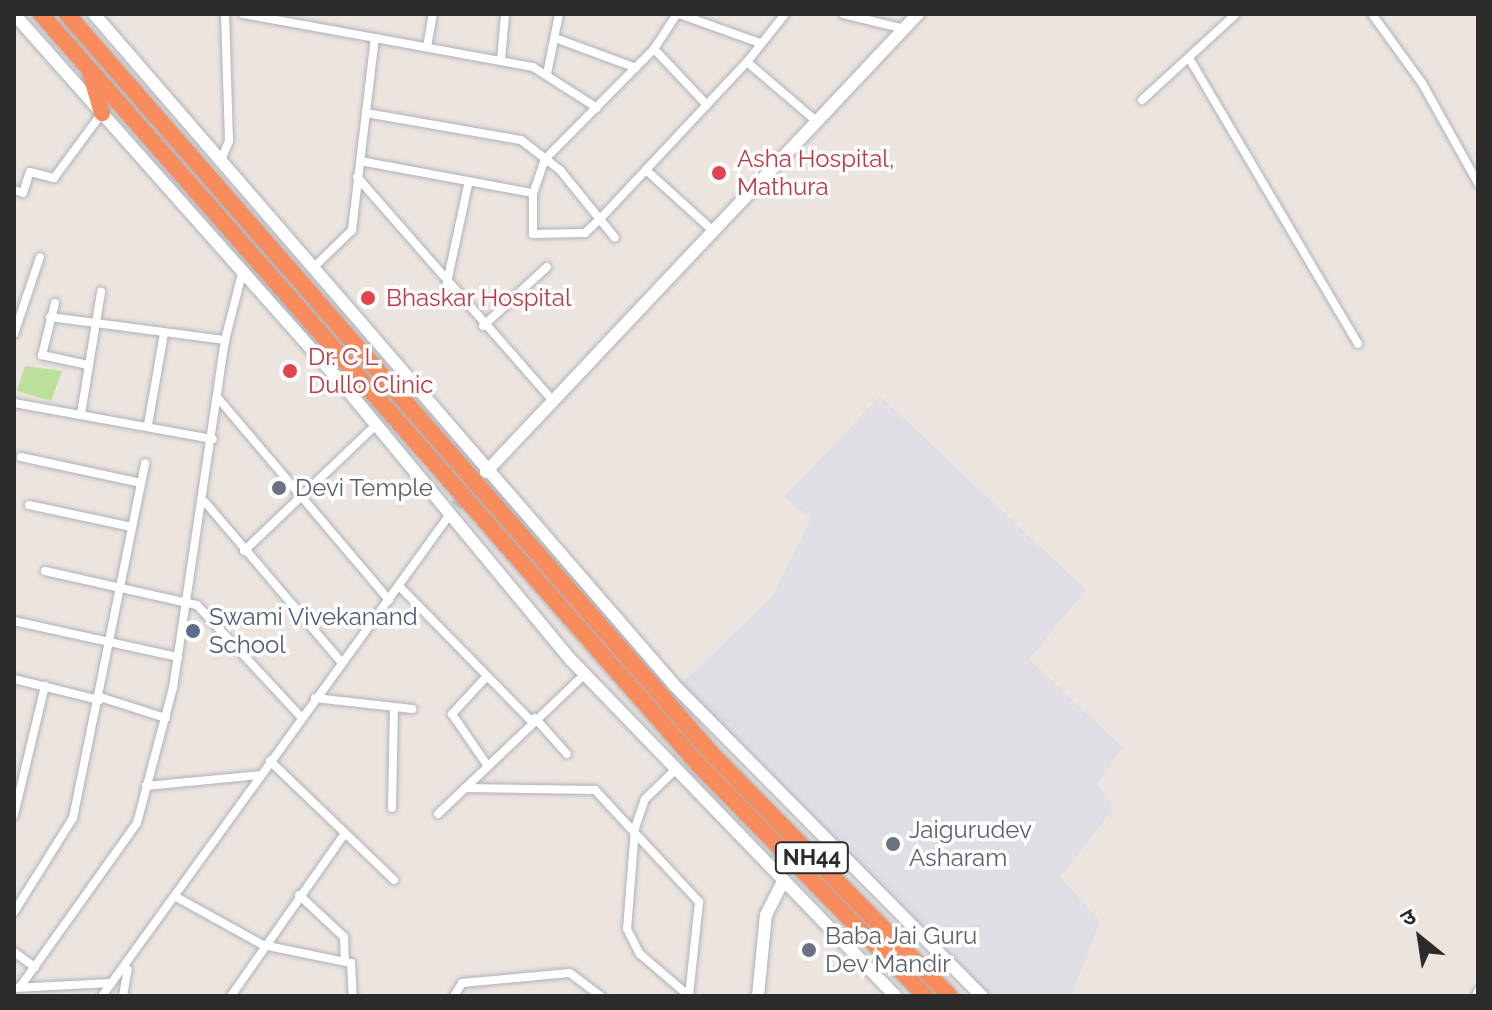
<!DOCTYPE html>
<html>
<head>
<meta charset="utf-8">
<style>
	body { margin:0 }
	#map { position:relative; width:1492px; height:1010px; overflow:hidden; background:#ece4de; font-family:Raleway,"Noto Sans Devanagari",sans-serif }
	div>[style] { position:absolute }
	.industrial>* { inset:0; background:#dfdee5 }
	.green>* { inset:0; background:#bce09c }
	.secondary-tunnel>* { height:12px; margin-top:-6px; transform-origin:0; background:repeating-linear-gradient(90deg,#c5bfba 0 12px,transparent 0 18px) }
	.roads { filter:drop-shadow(0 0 2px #aeb2bb) drop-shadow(0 0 2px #aeb2bb) }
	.street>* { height:8px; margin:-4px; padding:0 4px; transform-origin:4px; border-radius:4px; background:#fff }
	.secondary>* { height:12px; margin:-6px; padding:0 6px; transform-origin:6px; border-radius:6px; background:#fff }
	.highway>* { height:16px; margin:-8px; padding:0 8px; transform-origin:8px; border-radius:8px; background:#f88c5d }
	.dots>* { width:22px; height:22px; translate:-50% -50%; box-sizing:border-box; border:4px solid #fff; border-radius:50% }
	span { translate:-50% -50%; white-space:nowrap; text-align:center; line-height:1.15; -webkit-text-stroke:7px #fff; paint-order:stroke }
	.shield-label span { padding:2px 6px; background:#fff; border:2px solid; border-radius:6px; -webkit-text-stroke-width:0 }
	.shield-label { font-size:22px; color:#2b2b2b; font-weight:700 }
	.health-label { font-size:24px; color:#be3a42 }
	.left { translate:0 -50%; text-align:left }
	.worship-label { font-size:24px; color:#5b616d }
	.service-label { font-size:24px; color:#4e5e75 }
	.frame { position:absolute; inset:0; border:16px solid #2b2b2b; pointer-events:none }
	.north { position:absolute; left:1380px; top:898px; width:80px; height:80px; -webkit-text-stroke:6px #fff; paint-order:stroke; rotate:330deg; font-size:22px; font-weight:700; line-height:32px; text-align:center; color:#2b2b2b }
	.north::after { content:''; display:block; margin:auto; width:28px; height:36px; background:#2b2b2b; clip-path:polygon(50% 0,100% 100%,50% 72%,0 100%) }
</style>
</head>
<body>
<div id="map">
	<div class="industrial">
		<i style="clip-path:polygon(880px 396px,1086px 590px,1029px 659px,1123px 748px,1096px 784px,1114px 808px,1060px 877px,1100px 921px,1071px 996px,991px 996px,680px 685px,772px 597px,812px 519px,784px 497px)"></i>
	</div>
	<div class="green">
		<i style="clip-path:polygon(25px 366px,62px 371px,51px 401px,17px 391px)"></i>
	</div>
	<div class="secondary-tunnel">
		<i style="left:456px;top:506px;width:38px;rotate:-49deg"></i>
	</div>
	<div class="roads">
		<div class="street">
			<i style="left:243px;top:14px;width:134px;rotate:10.3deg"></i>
			<i style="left:679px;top:14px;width:83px;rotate:19.7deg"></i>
			<i style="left:843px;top:14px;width:64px;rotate:13.6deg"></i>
			<i style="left:1372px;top:14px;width:85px;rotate:54.1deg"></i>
			<i style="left:1422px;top:83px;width:115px;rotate:60.8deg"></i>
			<i style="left:555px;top:38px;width:86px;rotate:20.3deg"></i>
			<i style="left:427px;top:47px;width:34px;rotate:-80deg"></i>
			<i style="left:654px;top:49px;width:42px;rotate:-56.7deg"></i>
			<i style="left:1189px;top:58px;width:332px;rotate:59.4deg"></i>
			<i style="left:501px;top:60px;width:46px;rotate:-85deg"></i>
			<i style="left:747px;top:62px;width:89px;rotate:40.5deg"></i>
			<i style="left:547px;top:74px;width:61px;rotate:-78.7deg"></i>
			<i style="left:1142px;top:100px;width:127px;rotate:-42.5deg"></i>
			<i style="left:707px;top:105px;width:77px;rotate:-133.4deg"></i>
			<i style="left:654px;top:49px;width:155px;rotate:134.7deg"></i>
			<i style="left:545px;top:159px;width:36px;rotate:109deg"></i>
			<i style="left:533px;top:193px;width:41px;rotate:90deg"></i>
			<i style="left:533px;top:234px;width:52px;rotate:-1.1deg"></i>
			<i style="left:585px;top:233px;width:19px;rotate:-43deg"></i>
			<i style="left:599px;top:220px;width:216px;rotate:-46.9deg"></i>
			<i style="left:747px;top:62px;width:61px;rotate:-51.6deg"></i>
			<i style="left:366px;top:113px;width:157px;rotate:9.9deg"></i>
			<i style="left:521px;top:140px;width:49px;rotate:37.6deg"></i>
			<i style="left:560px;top:170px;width:87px;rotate:51deg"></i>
			<i style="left:221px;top:160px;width:21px;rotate:-67deg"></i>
			<i style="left:229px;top:141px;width:127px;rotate:-91.8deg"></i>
			<i style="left:360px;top:161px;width:176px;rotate:10.5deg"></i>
			<i style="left:646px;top:170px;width:86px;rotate:42.2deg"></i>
			<i style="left:357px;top:177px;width:296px;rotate:48.8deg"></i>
			<i style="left:14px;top:190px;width:9px;rotate:18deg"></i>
			<i style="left:23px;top:193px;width:22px;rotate:-72deg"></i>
			<i style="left:30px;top:172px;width:25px;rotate:14deg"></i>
			<i style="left:54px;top:178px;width:81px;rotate:-53.6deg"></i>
			<i style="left:314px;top:267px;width:53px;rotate:-44.2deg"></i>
			<i style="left:352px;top:230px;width:193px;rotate:-83.2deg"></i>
			<i style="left:375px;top:38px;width:161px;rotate:10.4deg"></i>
			<i style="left:533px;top:67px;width:76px;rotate:32.6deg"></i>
			<i style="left:446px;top:287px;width:108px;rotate:-77.8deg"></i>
			<i style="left:55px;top:303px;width:54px;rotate:104deg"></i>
			<i style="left:42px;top:355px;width:47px;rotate:12.3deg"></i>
			<i style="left:50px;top:317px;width:177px;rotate:7.5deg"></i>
			<i style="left:483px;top:326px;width:87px;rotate:-42.7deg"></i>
			<i style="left:14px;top:334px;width:81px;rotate:-71.3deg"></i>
			<i style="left:217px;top:397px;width:266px;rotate:49.7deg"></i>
			<i style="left:14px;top:403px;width:202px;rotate:10.3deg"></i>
			<i style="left:81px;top:414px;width:124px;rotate:-80.7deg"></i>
			<i style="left:148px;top:425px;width:93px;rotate:-80.1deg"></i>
			<i style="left:21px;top:457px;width:123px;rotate:12.2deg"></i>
			<i style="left:205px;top:502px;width:211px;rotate:49.6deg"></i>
			<i style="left:29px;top:505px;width:105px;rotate:12.1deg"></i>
			<i style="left:244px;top:551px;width:182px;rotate:-43.7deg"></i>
			<i style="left:45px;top:571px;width:156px;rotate:12.6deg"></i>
			<i style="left:197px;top:605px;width:151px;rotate:47.1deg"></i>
			<i style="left:399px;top:586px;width:189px;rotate:45.6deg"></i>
			<i style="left:14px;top:621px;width:168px;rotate:12.4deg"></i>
			<i style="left:487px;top:676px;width:52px;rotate:132.6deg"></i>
			<i style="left:452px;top:714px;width:62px;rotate:55.5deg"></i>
			<i style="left:14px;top:679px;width:88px;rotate:13.9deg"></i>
			<i style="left:100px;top:697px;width:69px;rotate:17.7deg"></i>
			<i style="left:315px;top:698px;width:98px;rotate:6.5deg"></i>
			<i style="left:535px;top:718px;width:48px;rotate:48.4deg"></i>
			<i style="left:270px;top:761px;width:172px;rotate:43.8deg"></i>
			<i style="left:673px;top:772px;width:39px;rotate:136deg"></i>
			<i style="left:645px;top:799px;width:31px;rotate:109deg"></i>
			<i style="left:635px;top:828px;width:101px;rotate:94.5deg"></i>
			<i style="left:627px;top:929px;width:28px;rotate:63deg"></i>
			<i style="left:640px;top:954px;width:65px;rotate:40.6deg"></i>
			<i style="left:146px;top:786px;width:116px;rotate:-5.5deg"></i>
			<i style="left:465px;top:788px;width:130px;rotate:0.9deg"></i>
			<i style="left:595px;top:790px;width:153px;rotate:47.1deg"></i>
			<i style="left:699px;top:902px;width:95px;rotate:96.1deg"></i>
			<i style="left:392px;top:808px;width:100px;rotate:-88.9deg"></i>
			<i style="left:438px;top:814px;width:202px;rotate:-43.6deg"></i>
			<i style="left:14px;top:815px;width:133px;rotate:-76.5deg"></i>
			<i style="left:299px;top:895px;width:62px;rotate:43deg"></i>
			<i style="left:344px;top:937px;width:23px;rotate:88deg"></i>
			<i style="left:178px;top:898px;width:97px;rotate:28.9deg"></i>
			<i style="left:263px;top:945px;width:90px;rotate:11.6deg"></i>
			<i style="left:351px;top:963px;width:33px;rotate:87deg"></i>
			<i style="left:14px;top:912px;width:111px;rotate:-57.9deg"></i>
			<i style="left:73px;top:818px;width:362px;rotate:-78.5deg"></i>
			<i style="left:14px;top:952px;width:26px;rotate:36deg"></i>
			<i style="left:20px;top:987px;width:201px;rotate:-54.5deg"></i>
			<i style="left:137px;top:823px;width:140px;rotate:-75.1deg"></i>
			<i style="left:173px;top:688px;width:352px;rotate:-81.5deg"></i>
			<i style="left:225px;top:340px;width:72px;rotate:-75.6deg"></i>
			<i style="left:14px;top:988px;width:97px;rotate:-3deg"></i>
			<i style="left:102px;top:996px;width:591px;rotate:-54.16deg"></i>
			<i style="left:123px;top:996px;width:27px;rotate:-80deg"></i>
			<i style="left:231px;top:996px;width:199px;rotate:-55deg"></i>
			<i style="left:454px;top:996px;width:15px;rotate:-58deg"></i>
			<i style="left:462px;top:983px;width:108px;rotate:-5.3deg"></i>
			<i style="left:570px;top:973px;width:39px;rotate:37deg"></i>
			<i style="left:1476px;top:996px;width:5px;rotate:-68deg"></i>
		</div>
		<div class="secondary">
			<i style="left:14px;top:14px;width:491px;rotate:48.4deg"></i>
			<i style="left:340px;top:381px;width:362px;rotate:50.4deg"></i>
			<i style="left:571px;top:660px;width:467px;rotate:46deg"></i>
			<i style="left:94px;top:14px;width:888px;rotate:49.15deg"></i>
			<i style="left:675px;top:686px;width:436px;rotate:45.3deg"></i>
			<i style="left:486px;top:472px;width:630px;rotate:-46.67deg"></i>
			<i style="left:758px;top:996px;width:81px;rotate:-84.4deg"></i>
			<i style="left:766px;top:915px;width:35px;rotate:-63deg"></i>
		</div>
		<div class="highway">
			<i style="left:41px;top:14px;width:998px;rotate:48.78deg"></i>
			<i style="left:699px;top:765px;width:323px;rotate:45.6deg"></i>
			<i style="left:67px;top:14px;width:983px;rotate:48.92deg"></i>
			<i style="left:713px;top:755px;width:338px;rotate:45.5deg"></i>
			<i style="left:90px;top:72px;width:43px;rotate:73.7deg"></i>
		</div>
	</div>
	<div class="dots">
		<i style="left:719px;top:173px;background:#e0444e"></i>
		<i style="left:368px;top:298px;background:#e0444e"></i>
		<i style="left:290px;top:371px;background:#e0444e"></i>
		<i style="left:279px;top:488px;background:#6b7280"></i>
		<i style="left:193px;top:631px;background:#5c6f8a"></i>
		<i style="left:893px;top:844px;background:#6b7280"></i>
		<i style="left:809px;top:950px;background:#6b7280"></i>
	</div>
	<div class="shield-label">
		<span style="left:812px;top:858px">NH44</span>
	</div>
	<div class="health-label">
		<span class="left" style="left:737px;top:173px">Asha Hospital,<br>Mathura</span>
		<span class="left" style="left:386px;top:298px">Bhaskar Hospital</span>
		<span class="left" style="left:308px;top:371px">Dr. C L<br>Dullo Clinic</span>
	</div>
	<div class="worship-label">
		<span class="left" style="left:295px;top:488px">Devi Temple</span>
		<span class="left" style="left:909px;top:844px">Jaigurudev<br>Asharam</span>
		<span class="left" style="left:825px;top:950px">Baba Jai Guru<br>Dev Mandir</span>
	</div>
	<div class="service-label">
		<span class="left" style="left:209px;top:631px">Swami Vivekanand<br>School</span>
	</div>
	<div class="frame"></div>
	<div class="north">उ</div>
</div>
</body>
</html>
